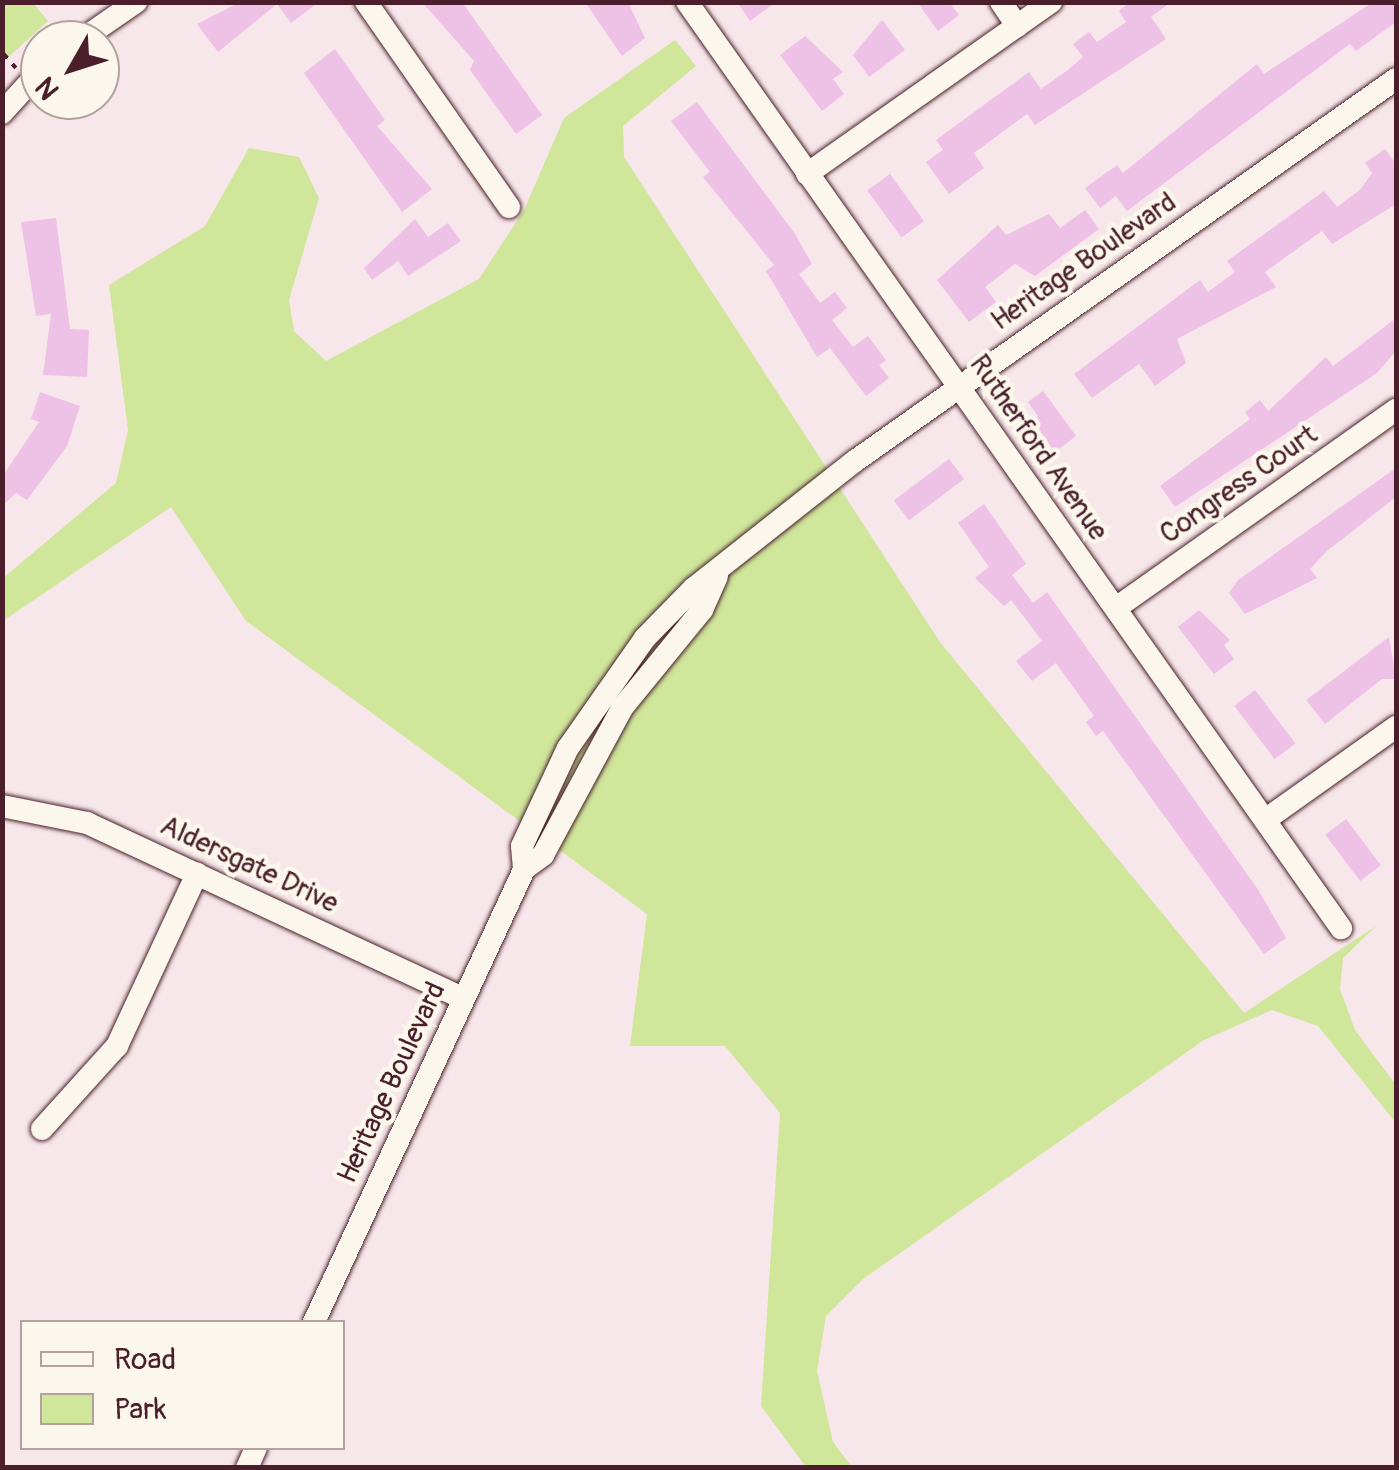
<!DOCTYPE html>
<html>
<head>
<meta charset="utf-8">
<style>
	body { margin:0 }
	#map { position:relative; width:1399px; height:1470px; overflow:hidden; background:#f7e7ea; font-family:Pangolin,sans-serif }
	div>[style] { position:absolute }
	.green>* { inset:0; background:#cfe69b }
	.building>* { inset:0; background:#eec1e6; transform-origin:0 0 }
	.path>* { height:4px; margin-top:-2px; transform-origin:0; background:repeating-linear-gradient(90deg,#4a1f2b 0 8px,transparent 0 16px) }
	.roads { filter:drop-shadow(0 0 2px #4a1f2b) drop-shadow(0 0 2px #4a1f2b) }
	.minor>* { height:22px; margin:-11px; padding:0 11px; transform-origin:11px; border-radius:11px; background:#fbf7ec }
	span { translate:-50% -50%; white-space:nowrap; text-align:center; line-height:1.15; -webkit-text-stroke:9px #fbf7ec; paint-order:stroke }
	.street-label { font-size:28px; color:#4a1f2b }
	.frame { position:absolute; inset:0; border:5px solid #4a1f2b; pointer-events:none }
	.legend { position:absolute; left:20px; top:1320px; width:325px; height:130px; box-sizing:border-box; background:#fbf7ec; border:2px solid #b4a19f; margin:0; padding:12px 18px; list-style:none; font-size:30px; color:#4a1f2b }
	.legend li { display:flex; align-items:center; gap:20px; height:50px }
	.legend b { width:50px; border:2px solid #b4a19f }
	.north { position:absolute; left:20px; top:20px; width:100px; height:100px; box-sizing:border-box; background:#fbf7ec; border:2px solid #b4a19f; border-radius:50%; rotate:231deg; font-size:28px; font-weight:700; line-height:40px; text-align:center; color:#4a1f2b }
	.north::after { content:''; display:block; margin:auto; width:35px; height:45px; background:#4a1f2b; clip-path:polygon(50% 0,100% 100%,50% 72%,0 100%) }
</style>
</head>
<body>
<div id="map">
	<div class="green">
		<i style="clip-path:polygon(3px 2px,33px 3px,48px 21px,3px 62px)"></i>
		<i style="clip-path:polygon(675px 40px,696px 66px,623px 126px,624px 157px,940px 642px,1244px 1013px,1376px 926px,1343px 958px,1340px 989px,1355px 1030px,1396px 1085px,1396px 1123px,1318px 1026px,1272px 1010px,1204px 1040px,863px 1279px,826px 1316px,817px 1371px,833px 1442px,852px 1467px,806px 1467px,761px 1406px,780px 1113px,725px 1046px,630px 1046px,647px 914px,246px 621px,171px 507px,3px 621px,3px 578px,116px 483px,128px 430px,109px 285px,205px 226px,249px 148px,299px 157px,319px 198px,289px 300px,294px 331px,326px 361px,479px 279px,524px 210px,564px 118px)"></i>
	</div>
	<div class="building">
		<i style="clip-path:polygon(240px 2px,319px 2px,291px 23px,277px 4px,218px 52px,197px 24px)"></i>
		<i style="clip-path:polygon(422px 2px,462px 2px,542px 115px,516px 134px,470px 70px,474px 61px)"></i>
		<i style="clip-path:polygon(585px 2px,628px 2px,645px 38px,622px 56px)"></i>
		<i style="clip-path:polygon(737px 2px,776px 2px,750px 21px)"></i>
		<i style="clip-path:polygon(917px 2px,949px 2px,959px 15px,938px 31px)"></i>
		<i style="clip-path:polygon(1130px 2px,1171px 2px,1151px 17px,1166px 39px,1035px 125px,1027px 114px,974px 153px,984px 168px,949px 194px,926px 162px,943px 150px,936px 140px,1029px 72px,1041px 89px,1068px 70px,1083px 57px,1073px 44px,1089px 32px,1097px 42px,1126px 22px,1119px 11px)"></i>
		<i style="clip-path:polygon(1373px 2px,1396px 2px,1396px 22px,1356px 51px,1350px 44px,1127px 211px,1116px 196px,1100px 208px,1085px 188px,1117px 165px,1123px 173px,1257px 64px,1264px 74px)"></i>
		<i style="clip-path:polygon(882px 20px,905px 50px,869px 77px,853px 55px)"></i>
		<i style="clip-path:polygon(805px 36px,843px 72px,833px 79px,844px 94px,822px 111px,780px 55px)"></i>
		<i style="clip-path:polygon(335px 49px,385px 120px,377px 126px,432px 189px,402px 212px,304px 73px)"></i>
		<i style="clip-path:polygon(697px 102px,795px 234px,812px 264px,799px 274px,820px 303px,835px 292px,847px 308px,832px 320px,853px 347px,868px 336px,886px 360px,879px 365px,889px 378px,866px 396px,830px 348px,817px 357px,766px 271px,774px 265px,703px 177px,710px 172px,671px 121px)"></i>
		<i style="clip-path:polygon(1385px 149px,1396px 164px,1396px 204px,1332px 244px,1322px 231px,1265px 272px,1276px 287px,1177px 339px,1186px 363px,1155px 386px,1139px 364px,1092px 398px,1074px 374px,1200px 280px,1208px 292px,1235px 272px,1227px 261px,1324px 191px,1337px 207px,1361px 189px,1372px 173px,1365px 163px)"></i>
		<i style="left:890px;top:174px;width:58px;height:28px;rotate:54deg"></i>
		<i style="clip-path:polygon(1085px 210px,1099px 229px,1035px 276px,1015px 264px,985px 287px,996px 302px,969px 322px,937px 280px,998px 225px,1006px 235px,1049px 214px,1060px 228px)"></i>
		<i style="clip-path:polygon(56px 218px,70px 329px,89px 330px,87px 377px,43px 375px,51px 314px,36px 316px,21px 222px)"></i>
		<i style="clip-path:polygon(415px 219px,428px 237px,448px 223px,461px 241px,408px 276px,398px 261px,372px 280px,364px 268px)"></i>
		<i style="clip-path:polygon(1396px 318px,1396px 351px,1377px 373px,1175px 507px,1160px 486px,1250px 419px,1245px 412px,1260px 400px,1268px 411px,1326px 357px,1333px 366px)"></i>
		<i style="clip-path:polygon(1043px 391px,1076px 436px,1055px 452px,1032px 421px,1038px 416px,1028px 402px)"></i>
		<i style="clip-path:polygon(40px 392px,80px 406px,67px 446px,27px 500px,16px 493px,2px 506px,2px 477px,39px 422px,31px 419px)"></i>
		<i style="left:949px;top:459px;width:25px;height:69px;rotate:53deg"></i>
		<i style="clip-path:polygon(1396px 468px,1396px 497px,1327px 551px,1310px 569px,1317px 578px,1245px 614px,1229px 593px,1238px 580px)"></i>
		<i style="clip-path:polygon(984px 504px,1026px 564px,1012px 575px,1033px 603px,1047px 592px,1259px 891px,1286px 938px,1264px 954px,1103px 731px,1096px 736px,1086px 722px,1094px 716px,1056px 663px,1032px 681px,1016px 661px,1042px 641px,1011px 600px,1004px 606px,975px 578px,989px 567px,958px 523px)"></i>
		<i style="clip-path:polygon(1199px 610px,1230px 640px,1224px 645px,1234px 659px,1214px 674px,1178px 627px)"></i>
		<i style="clip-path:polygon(1389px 637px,1396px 679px,1382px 679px,1325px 724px,1306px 700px)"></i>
		<i style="left:1255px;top:690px;width:67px;height:26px;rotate:53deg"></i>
		<i style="left:1346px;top:819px;width:58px;height:26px;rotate:53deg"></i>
	</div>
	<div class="path">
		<i style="left:2px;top:52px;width:21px;rotate:49deg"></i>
	</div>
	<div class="roads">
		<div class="minor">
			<i style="left:366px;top:2px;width:250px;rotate:55.1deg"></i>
			<i style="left:687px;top:2px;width:1134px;rotate:54.77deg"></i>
			<i style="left:1001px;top:2px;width:29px;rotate:56deg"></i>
			<i style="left:81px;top:40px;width:67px;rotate:-34.6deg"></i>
			<i style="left:2px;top:113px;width:57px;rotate:-47.9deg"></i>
			<i style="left:807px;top:174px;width:299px;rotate:-35.2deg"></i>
			<i style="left:1116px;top:608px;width:343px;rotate:-35.3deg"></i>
			<i style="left:2px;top:806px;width:87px;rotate:11.3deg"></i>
			<i style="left:87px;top:823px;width:415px;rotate:25deg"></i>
			<i style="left:1265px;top:820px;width:161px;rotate:-35.4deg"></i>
			<i style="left:524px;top:869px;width:23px;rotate:-95deg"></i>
			<i style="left:522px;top:846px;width:108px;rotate:-64.9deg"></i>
			<i style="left:568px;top:748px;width:134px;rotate:-55deg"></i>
			<i style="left:645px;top:638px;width:70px;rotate:-45.6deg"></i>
			<i style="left:694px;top:588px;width:205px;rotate:-38.3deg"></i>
			<i style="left:855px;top:461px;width:662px;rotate:-35.23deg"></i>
			<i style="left:42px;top:1129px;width:112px;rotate:-47.9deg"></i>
			<i style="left:117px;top:1046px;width:190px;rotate:-65.1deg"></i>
			<i style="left:314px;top:1322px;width:499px;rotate:-65.1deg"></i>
			<i style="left:524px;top:869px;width:24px;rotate:-36deg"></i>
			<i style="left:543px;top:855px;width:167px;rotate:-61.7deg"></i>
			<i style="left:622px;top:708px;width:127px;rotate:-50.8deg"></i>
			<i style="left:702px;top:610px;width:37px;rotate:-66deg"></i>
			<i style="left:247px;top:1468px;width:22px;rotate:-66deg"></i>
		</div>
	</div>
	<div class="street-label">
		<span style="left:1084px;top:262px;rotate:-35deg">Heritage Boulevard</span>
		<span style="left:1038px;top:448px;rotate:55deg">Rutherford Avenue</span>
		<span style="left:1239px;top:485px;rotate:-35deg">Congress Court</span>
		<span style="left:249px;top:865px;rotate:25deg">Aldersgate Drive</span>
		<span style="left:392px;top:1083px;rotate:-65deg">Heritage Boulevard</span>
	</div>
	<div class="frame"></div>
	<ul class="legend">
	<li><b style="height:12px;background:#fbf7ec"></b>Road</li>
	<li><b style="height:28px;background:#cfe69b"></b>Park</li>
	</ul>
	<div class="north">N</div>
</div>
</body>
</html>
